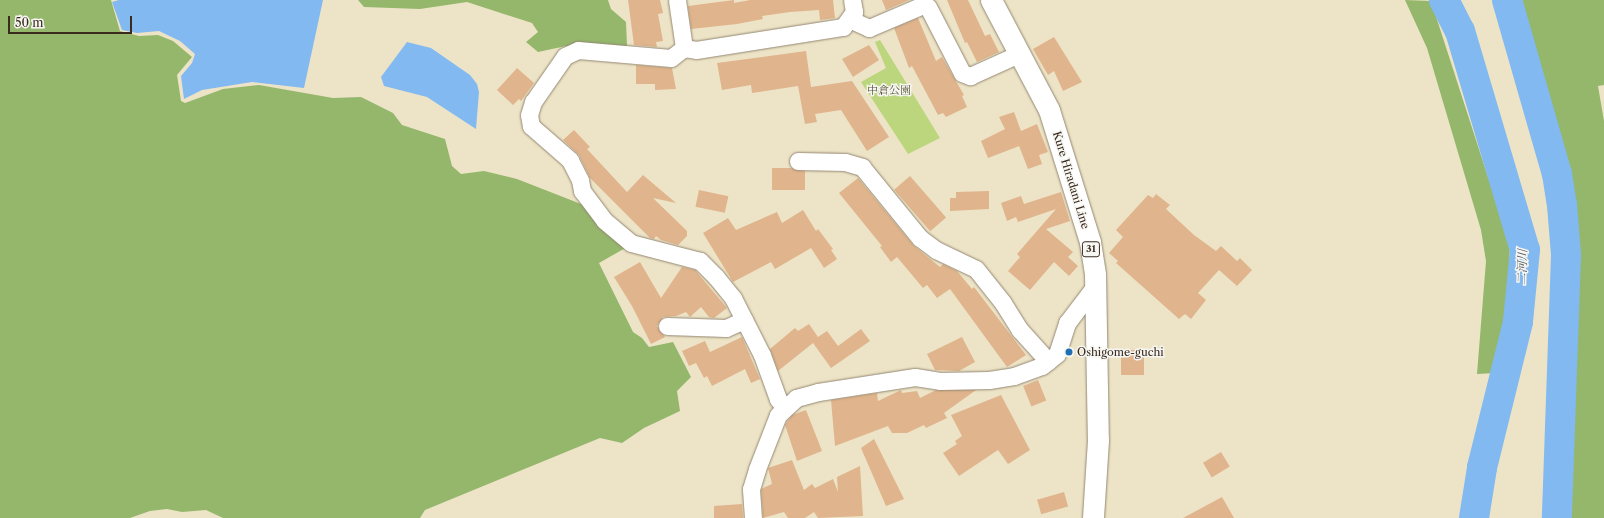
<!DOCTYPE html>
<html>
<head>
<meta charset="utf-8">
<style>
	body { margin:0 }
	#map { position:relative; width:1604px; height:518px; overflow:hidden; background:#ede4c7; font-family:"Libre Caslon Text","Noto Serif JP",serif }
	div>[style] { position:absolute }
	.green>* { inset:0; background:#bbd67c }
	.forest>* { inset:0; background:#94b76c }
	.water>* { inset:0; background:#82b9f1 }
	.river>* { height:30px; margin:-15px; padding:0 15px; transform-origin:15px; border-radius:15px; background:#82b9f1 }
	.building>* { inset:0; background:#e0b48c; transform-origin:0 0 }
	.roads { filter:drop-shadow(0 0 1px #948772) drop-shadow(0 0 1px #948772) }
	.minor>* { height:17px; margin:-8.5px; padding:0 8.5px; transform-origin:8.5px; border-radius:8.5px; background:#fff }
	.major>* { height:21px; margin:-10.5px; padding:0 10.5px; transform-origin:10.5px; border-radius:10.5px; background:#fff }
	.dots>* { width:11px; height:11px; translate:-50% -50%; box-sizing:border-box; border:2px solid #f6f6f2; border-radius:50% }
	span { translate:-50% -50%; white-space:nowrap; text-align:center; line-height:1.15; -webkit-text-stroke:3px #f6f6f2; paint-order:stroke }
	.shield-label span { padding:1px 3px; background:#f6f6f2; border:1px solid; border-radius:3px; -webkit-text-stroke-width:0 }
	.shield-label { font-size:10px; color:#3b2a1e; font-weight:700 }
	.park-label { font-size:11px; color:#5b5536 }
	.street-label { font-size:11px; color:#3b2a1e }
	.poi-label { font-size:11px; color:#3b2a1e }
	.left { translate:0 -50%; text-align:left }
	.water-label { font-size:12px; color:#50555d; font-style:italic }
	.scale { position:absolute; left:8px; top:16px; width:124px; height:18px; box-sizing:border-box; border:2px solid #3b2a1e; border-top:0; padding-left:5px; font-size:12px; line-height:14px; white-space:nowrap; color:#3b2a1e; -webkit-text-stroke:3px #f6f6f2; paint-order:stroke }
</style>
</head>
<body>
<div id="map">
	<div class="green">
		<i style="clip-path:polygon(880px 40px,940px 138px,908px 154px,861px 82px,886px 68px,875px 42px)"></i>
	</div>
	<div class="forest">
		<i style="clip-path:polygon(0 0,111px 0,120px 31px,139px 36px,158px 35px,173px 41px,192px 57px,177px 75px,181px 101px,185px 103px,223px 89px,259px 85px,333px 98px,361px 97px,393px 113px,402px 125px,445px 139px,452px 166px,461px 174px,484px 171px,517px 179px,581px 204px,627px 247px,599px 263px,633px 332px,642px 338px,649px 347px,673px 342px,691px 377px,677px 391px,680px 411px,644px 428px,622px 443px,600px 438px,425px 510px,420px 518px,223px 518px,206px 510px,182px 512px,167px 509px,150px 511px,130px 518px,0 518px)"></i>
		<i style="clip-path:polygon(358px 0,608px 0,611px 9px,626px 22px,627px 46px,566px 46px,538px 52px,526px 42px,538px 32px,532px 23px,467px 2px,420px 9px,364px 7px)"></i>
		<i style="clip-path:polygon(1405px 0,1431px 1px,1510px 245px,1508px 299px,1495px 373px,1477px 374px,1486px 261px,1481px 230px,1427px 48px)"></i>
		<i style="clip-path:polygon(1521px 0,1604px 0,1604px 85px,1598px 86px,1604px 121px,1604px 518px,1560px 518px,1575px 229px,1560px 146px)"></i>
	</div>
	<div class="water">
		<i style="clip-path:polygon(119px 0,323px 0,304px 88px,252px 82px,202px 90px,184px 99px,181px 76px,192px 63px,195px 54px,180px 41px,159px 31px,137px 33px,122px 30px,112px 2px)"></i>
		<i style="clip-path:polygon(407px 42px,431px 48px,470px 75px,477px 84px,479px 92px,476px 129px,427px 97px,384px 86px,381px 77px)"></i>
	</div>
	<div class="river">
		<i style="left:1444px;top:0;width:35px;rotate:63deg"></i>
		<i style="left:1460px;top:31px;width:228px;rotate:73.5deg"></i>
		<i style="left:1525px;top:250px;width:72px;rotate:95.6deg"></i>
		<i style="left:1518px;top:322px;width:150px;rotate:103.9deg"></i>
		<i style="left:1482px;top:468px;width:51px;rotate:99.1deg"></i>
		<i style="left:1507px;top:0;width:181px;rotate:74deg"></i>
		<i style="left:1557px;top:174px;width:31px;rotate:81deg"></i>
		<i style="left:1562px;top:205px;width:50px;rotate:85.4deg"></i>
		<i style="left:1566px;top:255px;width:263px;rotate:92deg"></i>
	</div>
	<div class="building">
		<i style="clip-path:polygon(628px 0,660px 0,663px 13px,658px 14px,663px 41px,656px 42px,657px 47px,634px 45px)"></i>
		<i style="clip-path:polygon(734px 0,734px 3px,750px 0,833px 0,835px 18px,820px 20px,819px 10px,790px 12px,762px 16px,763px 19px,737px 24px,691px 29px,688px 6px)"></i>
		<i style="clip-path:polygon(882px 0,909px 0,886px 10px)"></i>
		<i style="clip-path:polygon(947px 0,968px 0,985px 36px,990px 34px,999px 52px,977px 62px,967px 42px,965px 43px)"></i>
		<i style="clip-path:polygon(918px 18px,936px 61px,942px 57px,964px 95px,962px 96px,967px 107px,946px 117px,943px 113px,938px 115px,912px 66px,909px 68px,894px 28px)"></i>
		<i style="clip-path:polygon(1054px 37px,1082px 82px,1063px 91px,1054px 71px,1048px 75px,1033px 49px)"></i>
		<i style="clip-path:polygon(869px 45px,879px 60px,853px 77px,842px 59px)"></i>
		<i style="clip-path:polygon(806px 51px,811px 87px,852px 81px,889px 137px,867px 151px,841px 110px,815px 114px,817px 122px,805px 124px,798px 86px,752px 93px,751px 85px,722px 90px,717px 63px)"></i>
		<i style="clip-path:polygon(636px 65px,672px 68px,676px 89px,655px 90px,655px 84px,636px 84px)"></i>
		<i style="clip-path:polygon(517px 68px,534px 83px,521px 101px,519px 99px,513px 105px,497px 90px)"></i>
		<i style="clip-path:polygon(1014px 112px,1021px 131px,1037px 124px,1048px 152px,1039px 155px,1042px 164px,1028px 169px,1019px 146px,988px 158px,981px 141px,1005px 129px,999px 117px)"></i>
		<i style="clip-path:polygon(574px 130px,590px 147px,587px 149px,627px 192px,643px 175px,676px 203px,653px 198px,687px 231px,687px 236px,678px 245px,661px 240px,656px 236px,654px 239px,650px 238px,590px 178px,579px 155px,563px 140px)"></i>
		<i style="clip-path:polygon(772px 168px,791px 168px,805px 171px,805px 190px,772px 190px)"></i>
		<i style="left:910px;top:176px;width:55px;height:21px;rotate:49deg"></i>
		<i style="clip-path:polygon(858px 178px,914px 246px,940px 267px,943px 264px,957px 271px,972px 289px,974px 287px,1026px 355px,1007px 367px,950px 289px,937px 298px,927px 285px,923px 288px,897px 257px,891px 262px,880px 247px,882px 246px,839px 193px)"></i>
		<i style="left:699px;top:190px;width:30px;height:17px;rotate:12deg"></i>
		<i style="clip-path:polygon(989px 191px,989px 209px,950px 211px,950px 198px,956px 198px,956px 192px)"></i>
		<i style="clip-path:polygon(1061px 192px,1070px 221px,1046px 229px,1073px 252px,1068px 257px,1078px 266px,1069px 276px,1054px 262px,1030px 290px,1008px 271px,1020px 257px,1017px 254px,1056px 209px,1018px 222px,1016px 217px,1007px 221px,1001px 203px,1021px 196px,1024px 204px)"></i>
		<i style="clip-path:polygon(1156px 194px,1170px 205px,1166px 209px,1194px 235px,1216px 251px,1221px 246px,1237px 261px,1240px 258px,1252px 270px,1237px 286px,1219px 270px,1198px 293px,1206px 300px,1191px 319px,1185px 314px,1179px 319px,1116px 263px,1118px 261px,1109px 253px,1123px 237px,1116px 230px,1148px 195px,1153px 198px)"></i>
		<i style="clip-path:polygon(803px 210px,816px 231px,818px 229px,833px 249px,831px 250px,837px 259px,824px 268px,811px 248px,775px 269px,771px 262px,733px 282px,703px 233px,728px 218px,736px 230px,777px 212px,782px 223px)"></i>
		<i style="clip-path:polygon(640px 262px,661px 298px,682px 267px,695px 270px,727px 308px,714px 318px,709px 317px,701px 307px,690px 317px,686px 312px,676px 316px,663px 317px,657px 326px,665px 337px,651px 344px,632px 306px,614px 277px)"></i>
		<i style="clip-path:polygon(809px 324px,818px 337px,827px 331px,838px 346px,861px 329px,870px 341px,831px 368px,813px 343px,778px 371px,770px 349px,795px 328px,798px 331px)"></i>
		<i style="clip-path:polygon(742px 337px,760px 379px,751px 383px,745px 369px,712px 386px,707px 376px,704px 378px,696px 363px,689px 366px,682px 351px,705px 341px,710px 352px)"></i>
		<i style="clip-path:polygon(962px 337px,975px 362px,959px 371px,935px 370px,927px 354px)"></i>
		<i style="left:1121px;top:350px;width:23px;height:25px"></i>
		<i style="left:1038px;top:380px;width:22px;height:16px;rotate:68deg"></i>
		<i style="clip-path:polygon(901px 390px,902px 393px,917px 391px,920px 398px,936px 390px,976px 390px,944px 413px,947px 418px,926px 428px,924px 425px,907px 433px,892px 433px,888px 426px,835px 446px,831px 400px,877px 393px,878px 401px)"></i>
		<i style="clip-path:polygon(1001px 395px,1030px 450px,1008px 464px,998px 450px,959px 476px,943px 453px,957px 444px,955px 441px,962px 436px,951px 415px)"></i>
		<i style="clip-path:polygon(806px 410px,822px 451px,797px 461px,785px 425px,792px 415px)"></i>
		<i style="clip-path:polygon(874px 439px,904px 499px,886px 506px,861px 448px)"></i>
		<i style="left:1221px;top:452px;width:17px;height:21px;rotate:59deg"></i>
		<i style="clip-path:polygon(792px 460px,804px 490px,812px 484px,815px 488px,833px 479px,838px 492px,837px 477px,860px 466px,863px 516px,818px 518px,814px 512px,805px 518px,788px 518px,784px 512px,763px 518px,761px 489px,772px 484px,768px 468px)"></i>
		<i style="left:1064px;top:492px;width:15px;height:28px;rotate:74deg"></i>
		<i style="clip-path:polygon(1222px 497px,1234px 518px,1183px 518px)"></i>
		<i style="clip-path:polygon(742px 504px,743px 518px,714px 518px,714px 506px)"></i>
	</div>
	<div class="roads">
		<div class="minor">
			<i style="left:677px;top:0;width:49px;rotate:81.7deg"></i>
			<i style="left:849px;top:19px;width:22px;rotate:24deg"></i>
			<i style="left:869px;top:28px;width:59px;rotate:-23.1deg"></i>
			<i style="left:923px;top:5px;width:5px;rotate:22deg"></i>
			<i style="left:928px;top:7px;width:74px;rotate:62.7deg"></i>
			<i style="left:962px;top:73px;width:9px;rotate:21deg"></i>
			<i style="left:970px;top:76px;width:54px;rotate:-24.2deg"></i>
			<i style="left:798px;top:161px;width:47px;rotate:1.2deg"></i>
			<i style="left:845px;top:162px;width:18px;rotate:16deg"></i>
			<i style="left:862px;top:167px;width:92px;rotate:50.8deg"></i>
			<i style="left:920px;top:238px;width:20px;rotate:37deg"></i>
			<i style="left:936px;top:250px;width:44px;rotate:25.4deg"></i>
			<i style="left:976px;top:269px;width:43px;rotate:51.5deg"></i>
			<i style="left:1003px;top:303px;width:32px;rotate:58deg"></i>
			<i style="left:1020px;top:330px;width:42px;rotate:47.9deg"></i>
			<i style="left:667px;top:326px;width:59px;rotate:1.9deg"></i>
			<i style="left:726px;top:328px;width:20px;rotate:-24deg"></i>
			<i style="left:784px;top:407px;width:10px;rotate:-127deg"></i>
			<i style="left:778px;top:399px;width:47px;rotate:-110deg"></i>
			<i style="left:762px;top:355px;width:64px;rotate:-117deg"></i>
			<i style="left:733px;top:298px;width:27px;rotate:-129deg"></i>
			<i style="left:716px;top:277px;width:23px;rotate:-135deg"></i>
			<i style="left:700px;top:261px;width:71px;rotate:-165.4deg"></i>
			<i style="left:631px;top:243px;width:35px;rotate:-140deg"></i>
			<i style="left:604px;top:220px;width:36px;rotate:-127deg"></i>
			<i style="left:582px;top:191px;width:11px;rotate:-100deg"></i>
			<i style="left:580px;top:180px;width:22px;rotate:-117deg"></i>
			<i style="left:570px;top:160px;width:52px;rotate:-138.9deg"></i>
			<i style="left:531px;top:126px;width:11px;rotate:-100deg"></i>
			<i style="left:529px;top:115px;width:14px;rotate:-73deg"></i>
			<i style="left:533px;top:102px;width:56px;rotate:-55.2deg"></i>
			<i style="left:565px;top:56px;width:14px;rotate:-25deg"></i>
			<i style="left:578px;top:50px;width:93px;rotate:4.9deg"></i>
			<i style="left:671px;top:58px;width:16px;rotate:-38deg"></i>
			<i style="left:684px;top:48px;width:12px;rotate:9deg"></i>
			<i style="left:696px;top:50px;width:149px;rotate:-8.9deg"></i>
			<i style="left:843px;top:27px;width:19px;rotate:-54deg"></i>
			<i style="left:854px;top:12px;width:12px;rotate:-99deg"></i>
			<i style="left:753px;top:518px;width:29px;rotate:-94deg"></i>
			<i style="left:751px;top:489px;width:21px;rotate:-73deg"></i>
			<i style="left:757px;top:469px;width:58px;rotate:-68.7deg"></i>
			<i style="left:778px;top:415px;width:25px;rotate:-43deg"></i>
			<i style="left:796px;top:398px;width:23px;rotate:-15deg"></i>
			<i style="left:818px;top:392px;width:98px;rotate:-8.8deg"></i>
			<i style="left:915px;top:377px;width:25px;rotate:9deg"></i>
			<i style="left:940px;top:381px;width:49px;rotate:-1.2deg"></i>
			<i style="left:989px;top:380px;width:25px;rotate:-9deg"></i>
			<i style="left:1014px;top:376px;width:30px;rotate:-20deg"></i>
			<i style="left:1042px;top:366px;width:19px;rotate:-39deg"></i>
			<i style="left:1057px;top:354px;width:33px;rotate:-72deg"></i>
			<i style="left:1067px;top:323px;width:46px;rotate:-52.9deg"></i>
		</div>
		<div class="major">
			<i style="left:991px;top:0;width:124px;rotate:62.2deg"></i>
			<i style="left:1049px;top:110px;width:138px;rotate:72.7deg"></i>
			<i style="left:1090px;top:242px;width:32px;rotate:81deg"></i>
			<i style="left:1095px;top:274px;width:166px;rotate:89deg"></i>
			<i style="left:1098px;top:440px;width:78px;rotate:93.7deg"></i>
		</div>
	</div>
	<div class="dots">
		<i style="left:1069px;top:352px;background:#1f6fb2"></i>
	</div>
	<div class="shield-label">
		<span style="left:1091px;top:249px">31</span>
	</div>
	<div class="park-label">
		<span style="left:889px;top:90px">中倉公園</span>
	</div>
	<div class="street-label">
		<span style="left:1071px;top:180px;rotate:73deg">Kure Hiradani Line</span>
	</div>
	<div class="poi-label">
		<span class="left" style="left:1077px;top:352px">Oshigome-guchi</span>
	</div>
	<div class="water-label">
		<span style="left:1522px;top:267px;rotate:-88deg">二河川</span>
	</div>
	<div class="scale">50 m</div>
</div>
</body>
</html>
